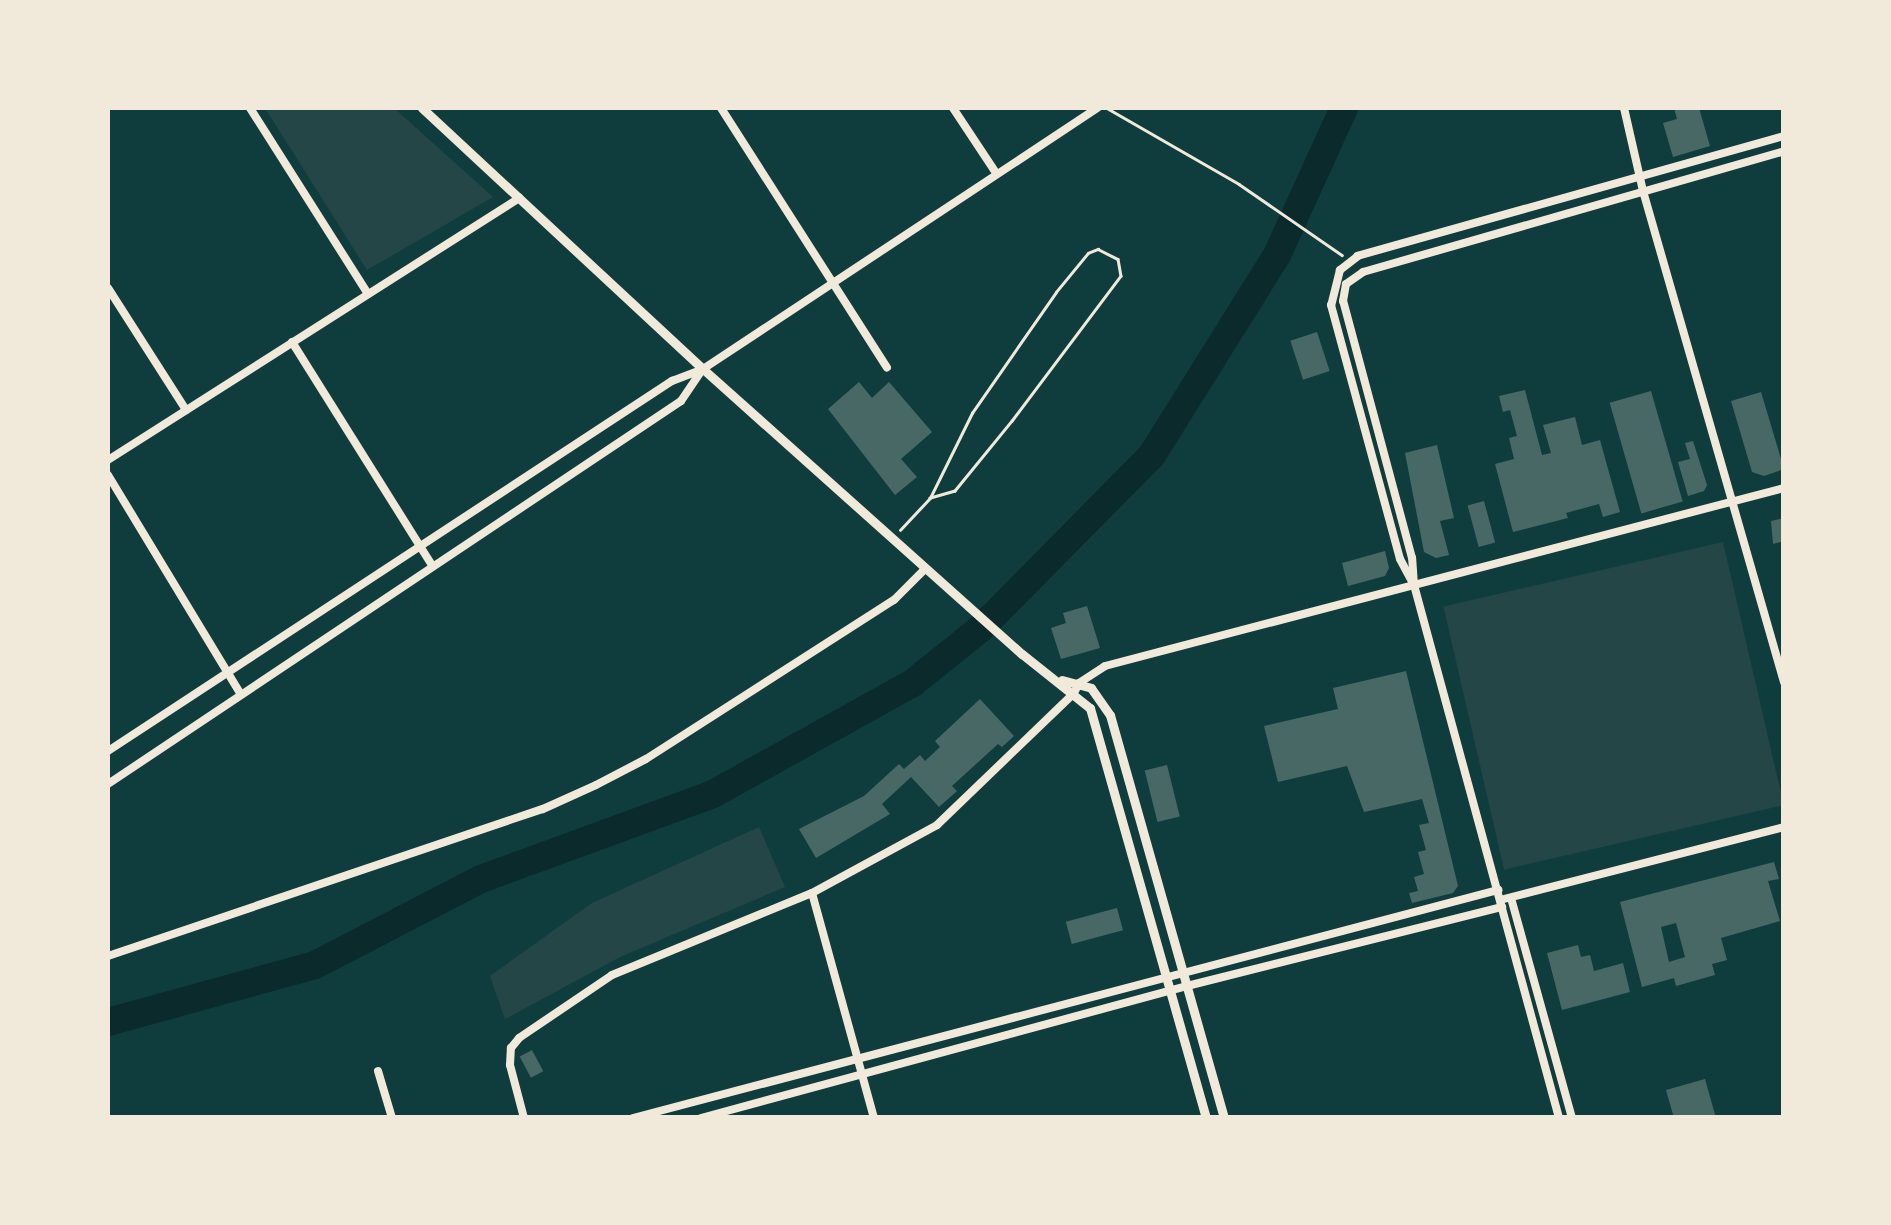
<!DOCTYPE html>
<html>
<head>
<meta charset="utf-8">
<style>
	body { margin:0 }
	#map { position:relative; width:1891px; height:1225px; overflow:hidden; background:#0f3d3e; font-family:"Noto Sans",sans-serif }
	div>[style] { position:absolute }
	.green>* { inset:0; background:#244646; transform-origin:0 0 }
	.river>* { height:28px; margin:-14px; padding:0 14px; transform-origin:14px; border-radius:14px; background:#0a2a2b }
	.building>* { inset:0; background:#486865; transform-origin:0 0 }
	.path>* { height:2.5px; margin:-1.25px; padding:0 1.25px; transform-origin:1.25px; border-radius:1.25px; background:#f1e9da }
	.minor>* { height:8px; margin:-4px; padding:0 4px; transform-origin:4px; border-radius:4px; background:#f1e9da }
	.tertiary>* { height:9px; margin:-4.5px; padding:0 4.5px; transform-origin:4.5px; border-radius:4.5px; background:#f1e9da }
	span { translate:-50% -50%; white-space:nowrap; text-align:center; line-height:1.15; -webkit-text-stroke:9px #f1e9da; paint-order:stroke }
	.frame { position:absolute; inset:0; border:110px solid #f1e9da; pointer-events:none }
</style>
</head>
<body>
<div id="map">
	<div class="green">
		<i style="clip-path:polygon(265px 108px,394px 108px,493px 197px,367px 270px)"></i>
		<i style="left:1723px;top:542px;width:270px;height:287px;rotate:77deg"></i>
		<i style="clip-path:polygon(759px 827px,785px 887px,620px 957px,505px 1019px,490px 976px,592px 903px)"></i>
	</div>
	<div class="river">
		<i style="left:108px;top:1022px;width:215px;rotate:-15.4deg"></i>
		<i style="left:315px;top:965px;width:187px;rotate:-27.4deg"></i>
		<i style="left:481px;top:879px;width:247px;rotate:-20.1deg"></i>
		<i style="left:713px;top:794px;width:230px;rotate:-29.1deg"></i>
		<i style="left:914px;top:682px;width:85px;rotate:-38.8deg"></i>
		<i style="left:980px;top:629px;width:245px;rotate:-45.3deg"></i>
		<i style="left:1152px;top:455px;width:236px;rotate:-58deg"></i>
		<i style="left:1277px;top:255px;width:162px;rotate:-65.5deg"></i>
	</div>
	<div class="building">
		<i style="clip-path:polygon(1674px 108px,1699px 108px,1710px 146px,1673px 157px,1663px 123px,1677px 119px)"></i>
		<i style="left:1317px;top:332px;width:41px;height:28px;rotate:72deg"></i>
		<i style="clip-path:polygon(859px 382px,872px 398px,889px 382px,932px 432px,901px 459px,917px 477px,895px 495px,828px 409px)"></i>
		<i style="clip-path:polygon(1525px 390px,1542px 455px,1551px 453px,1543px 425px,1575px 417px,1582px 445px,1600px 440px,1620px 512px,1603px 517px,1599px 504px,1566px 513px,1568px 518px,1513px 532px,1495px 464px,1514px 459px,1509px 438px,1517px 436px,1510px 410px,1503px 412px,1499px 396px)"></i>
		<i style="left:1651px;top:391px;width:115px;height:43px;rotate:74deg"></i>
		<i style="clip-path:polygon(1761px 392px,1784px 469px,1764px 476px,1752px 472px,1731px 401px)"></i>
		<i style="clip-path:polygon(1693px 441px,1707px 485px,1704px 491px,1688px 496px,1678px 462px,1690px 459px,1685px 443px)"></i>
		<i style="clip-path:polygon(1437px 445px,1454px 518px,1440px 521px,1449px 555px,1436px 558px,1424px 552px,1405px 453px)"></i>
		<i style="left:1484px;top:501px;width:43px;height:17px;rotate:75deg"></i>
		<i style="clip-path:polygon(1784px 518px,1784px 541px,1773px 544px,1771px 521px)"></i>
		<i style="clip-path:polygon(1385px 551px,1389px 568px,1385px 576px,1348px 586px,1342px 563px)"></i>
		<i style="clip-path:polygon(1087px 606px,1100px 648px,1061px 659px,1051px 628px,1066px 623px,1063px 613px)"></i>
		<i style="clip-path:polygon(1406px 671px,1458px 886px,1453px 893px,1412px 903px,1409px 893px,1418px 891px,1414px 877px,1424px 874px,1418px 852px,1426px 850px,1419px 825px,1429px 823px,1422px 799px,1364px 812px,1347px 766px,1278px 782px,1264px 726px,1338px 709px,1333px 688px)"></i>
		<i style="clip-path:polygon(980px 699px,1014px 736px,1002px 747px,998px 744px,952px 786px,957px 791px,939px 807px,911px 777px,882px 804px,890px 814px,816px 858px,799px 829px,864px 796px,899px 764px,904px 769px,920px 755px,925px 761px,940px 747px,935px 741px)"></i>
		<i style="left:1167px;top:765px;width:53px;height:23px;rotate:76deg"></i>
		<i style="clip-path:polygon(evenodd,1774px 862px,1779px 879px,1768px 881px,1780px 921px,1721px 938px,1727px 960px,1712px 964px,1715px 975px,1676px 986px,1674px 978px,1642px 987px,1620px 902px,1774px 862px,1676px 923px,1685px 957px,1669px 962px,1661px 927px,1676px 923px)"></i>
		<i style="left:1117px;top:908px;width:23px;height:53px;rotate:75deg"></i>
		<i style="clip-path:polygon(1578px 945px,1581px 957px,1590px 955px,1594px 971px,1623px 963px,1630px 992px,1562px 1010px,1547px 953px)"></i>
		<i style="left:532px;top:1050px;width:24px;height:14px;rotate:62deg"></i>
		<i style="clip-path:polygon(1705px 1079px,1716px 1118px,1674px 1118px,1666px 1090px)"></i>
	</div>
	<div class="path">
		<i style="left:1107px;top:108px;width:152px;rotate:29.9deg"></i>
		<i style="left:1239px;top:184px;width:125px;rotate:34.6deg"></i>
		<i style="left:900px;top:530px;width:44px;rotate:-46.8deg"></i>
		<i style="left:930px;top:498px;width:95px;rotate:-63.7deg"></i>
		<i style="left:972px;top:413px;width:147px;rotate:-55.2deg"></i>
		<i style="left:1056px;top:292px;width:50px;rotate:-50.6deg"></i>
		<i style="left:1088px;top:253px;width:11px;rotate:-22deg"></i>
		<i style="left:1098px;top:249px;width:22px;rotate:27deg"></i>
		<i style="left:1118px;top:259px;width:17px;rotate:80deg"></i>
		<i style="left:1121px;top:276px;width:181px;rotate:126.9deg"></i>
		<i style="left:1012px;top:421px;width:90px;rotate:129.2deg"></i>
		<i style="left:955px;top:491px;width:26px;rotate:164deg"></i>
	</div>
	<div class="minor">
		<i style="left:250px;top:108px;width:220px;rotate:57.6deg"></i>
		<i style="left:721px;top:108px;width:308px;rotate:57.4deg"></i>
		<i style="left:953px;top:108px;width:78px;rotate:56.5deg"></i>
		<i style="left:1624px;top:108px;width:85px;rotate:77.1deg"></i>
		<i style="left:1643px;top:191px;width:511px;rotate:73.98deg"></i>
		<i style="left:1784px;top:136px;width:443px;rotate:164.3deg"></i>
		<i style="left:1358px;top:256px;width:23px;rotate:142deg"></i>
		<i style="left:1340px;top:270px;width:36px;rotate:104deg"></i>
		<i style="left:1331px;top:305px;width:263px;rotate:74.8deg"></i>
		<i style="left:1400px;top:559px;width:30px;rotate:62deg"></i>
		<i style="left:1414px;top:585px;width:27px;rotate:-94deg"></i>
		<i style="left:1412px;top:558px;width:266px;rotate:-105deg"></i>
		<i style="left:1343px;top:301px;width:17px;rotate:-80deg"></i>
		<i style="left:1346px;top:284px;width:21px;rotate:-35deg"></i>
		<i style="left:1363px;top:272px;width:438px;rotate:-16deg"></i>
		<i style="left:108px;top:288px;width:145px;rotate:57.4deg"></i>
		<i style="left:292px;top:342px;width:263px;rotate:57.9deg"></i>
		<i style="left:108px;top:460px;width:488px;rotate:-32.5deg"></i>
		<i style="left:108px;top:475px;width:255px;rotate:58.8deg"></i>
		<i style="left:1414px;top:585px;width:552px;rotate:74.78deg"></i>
		<i style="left:108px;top:751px;width:675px;rotate:-33.27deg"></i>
		<i style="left:672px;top:381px;width:33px;rotate:-21deg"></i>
		<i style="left:703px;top:369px;width:473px;rotate:-33.5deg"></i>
		<i style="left:108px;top:784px;width:689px;rotate:-33.76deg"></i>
		<i style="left:681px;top:401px;width:36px;rotate:-56deg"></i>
		<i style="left:812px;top:893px;width:233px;rotate:74.6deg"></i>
		<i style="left:1511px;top:898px;width:228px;rotate:74.5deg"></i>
		<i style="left:1500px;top:900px;width:293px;rotate:-14.4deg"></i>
		<i style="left:108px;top:956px;width:459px;rotate:-18.7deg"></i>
		<i style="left:543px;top:809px;width:58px;rotate:-24.4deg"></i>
		<i style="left:596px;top:785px;width:56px;rotate:-27.5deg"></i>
		<i style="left:646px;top:759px;width:295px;rotate:-32.7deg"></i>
		<i style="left:894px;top:600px;width:45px;rotate:-45deg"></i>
		<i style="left:378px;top:1071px;width:49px;rotate:73.4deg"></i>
		<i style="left:524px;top:1118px;width:55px;rotate:-104.8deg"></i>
		<i style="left:510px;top:1065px;width:17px;rotate:-87deg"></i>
		<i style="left:511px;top:1048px;width:13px;rotate:-51deg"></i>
		<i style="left:519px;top:1038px;width:112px;rotate:-34.1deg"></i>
		<i style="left:612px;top:975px;width:216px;rotate:-22.3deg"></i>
		<i style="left:812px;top:893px;width:142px;rotate:-28.5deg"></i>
		<i style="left:937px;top:825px;width:190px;rotate:-43.9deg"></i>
		<i style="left:1074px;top:693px;width:11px;rotate:-63deg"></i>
		<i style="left:1079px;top:683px;width:31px;rotate:-33deg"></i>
		<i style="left:1105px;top:666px;width:702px;rotate:-14.69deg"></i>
		<i style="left:633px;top:1118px;width:895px;rotate:-14.77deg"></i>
		<i style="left:701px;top:1118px;width:504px;rotate:-15.2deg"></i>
		<i style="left:1187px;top:986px;width:325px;rotate:-14.1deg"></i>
	</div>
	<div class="tertiary">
		<i style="left:422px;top:108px;width:384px;rotate:42.9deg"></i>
		<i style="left:703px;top:369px;width:428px;rotate:41.8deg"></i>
		<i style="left:1022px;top:654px;width:87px;rotate:38.5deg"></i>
		<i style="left:1090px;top:708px;width:426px;rotate:74.2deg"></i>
		<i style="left:1062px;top:680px;width:30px;rotate:15deg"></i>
		<i style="left:1091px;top:688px;width:33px;rotate:55deg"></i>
		<i style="left:1110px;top:715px;width:419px;rotate:74.2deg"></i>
	</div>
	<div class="frame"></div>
</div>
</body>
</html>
